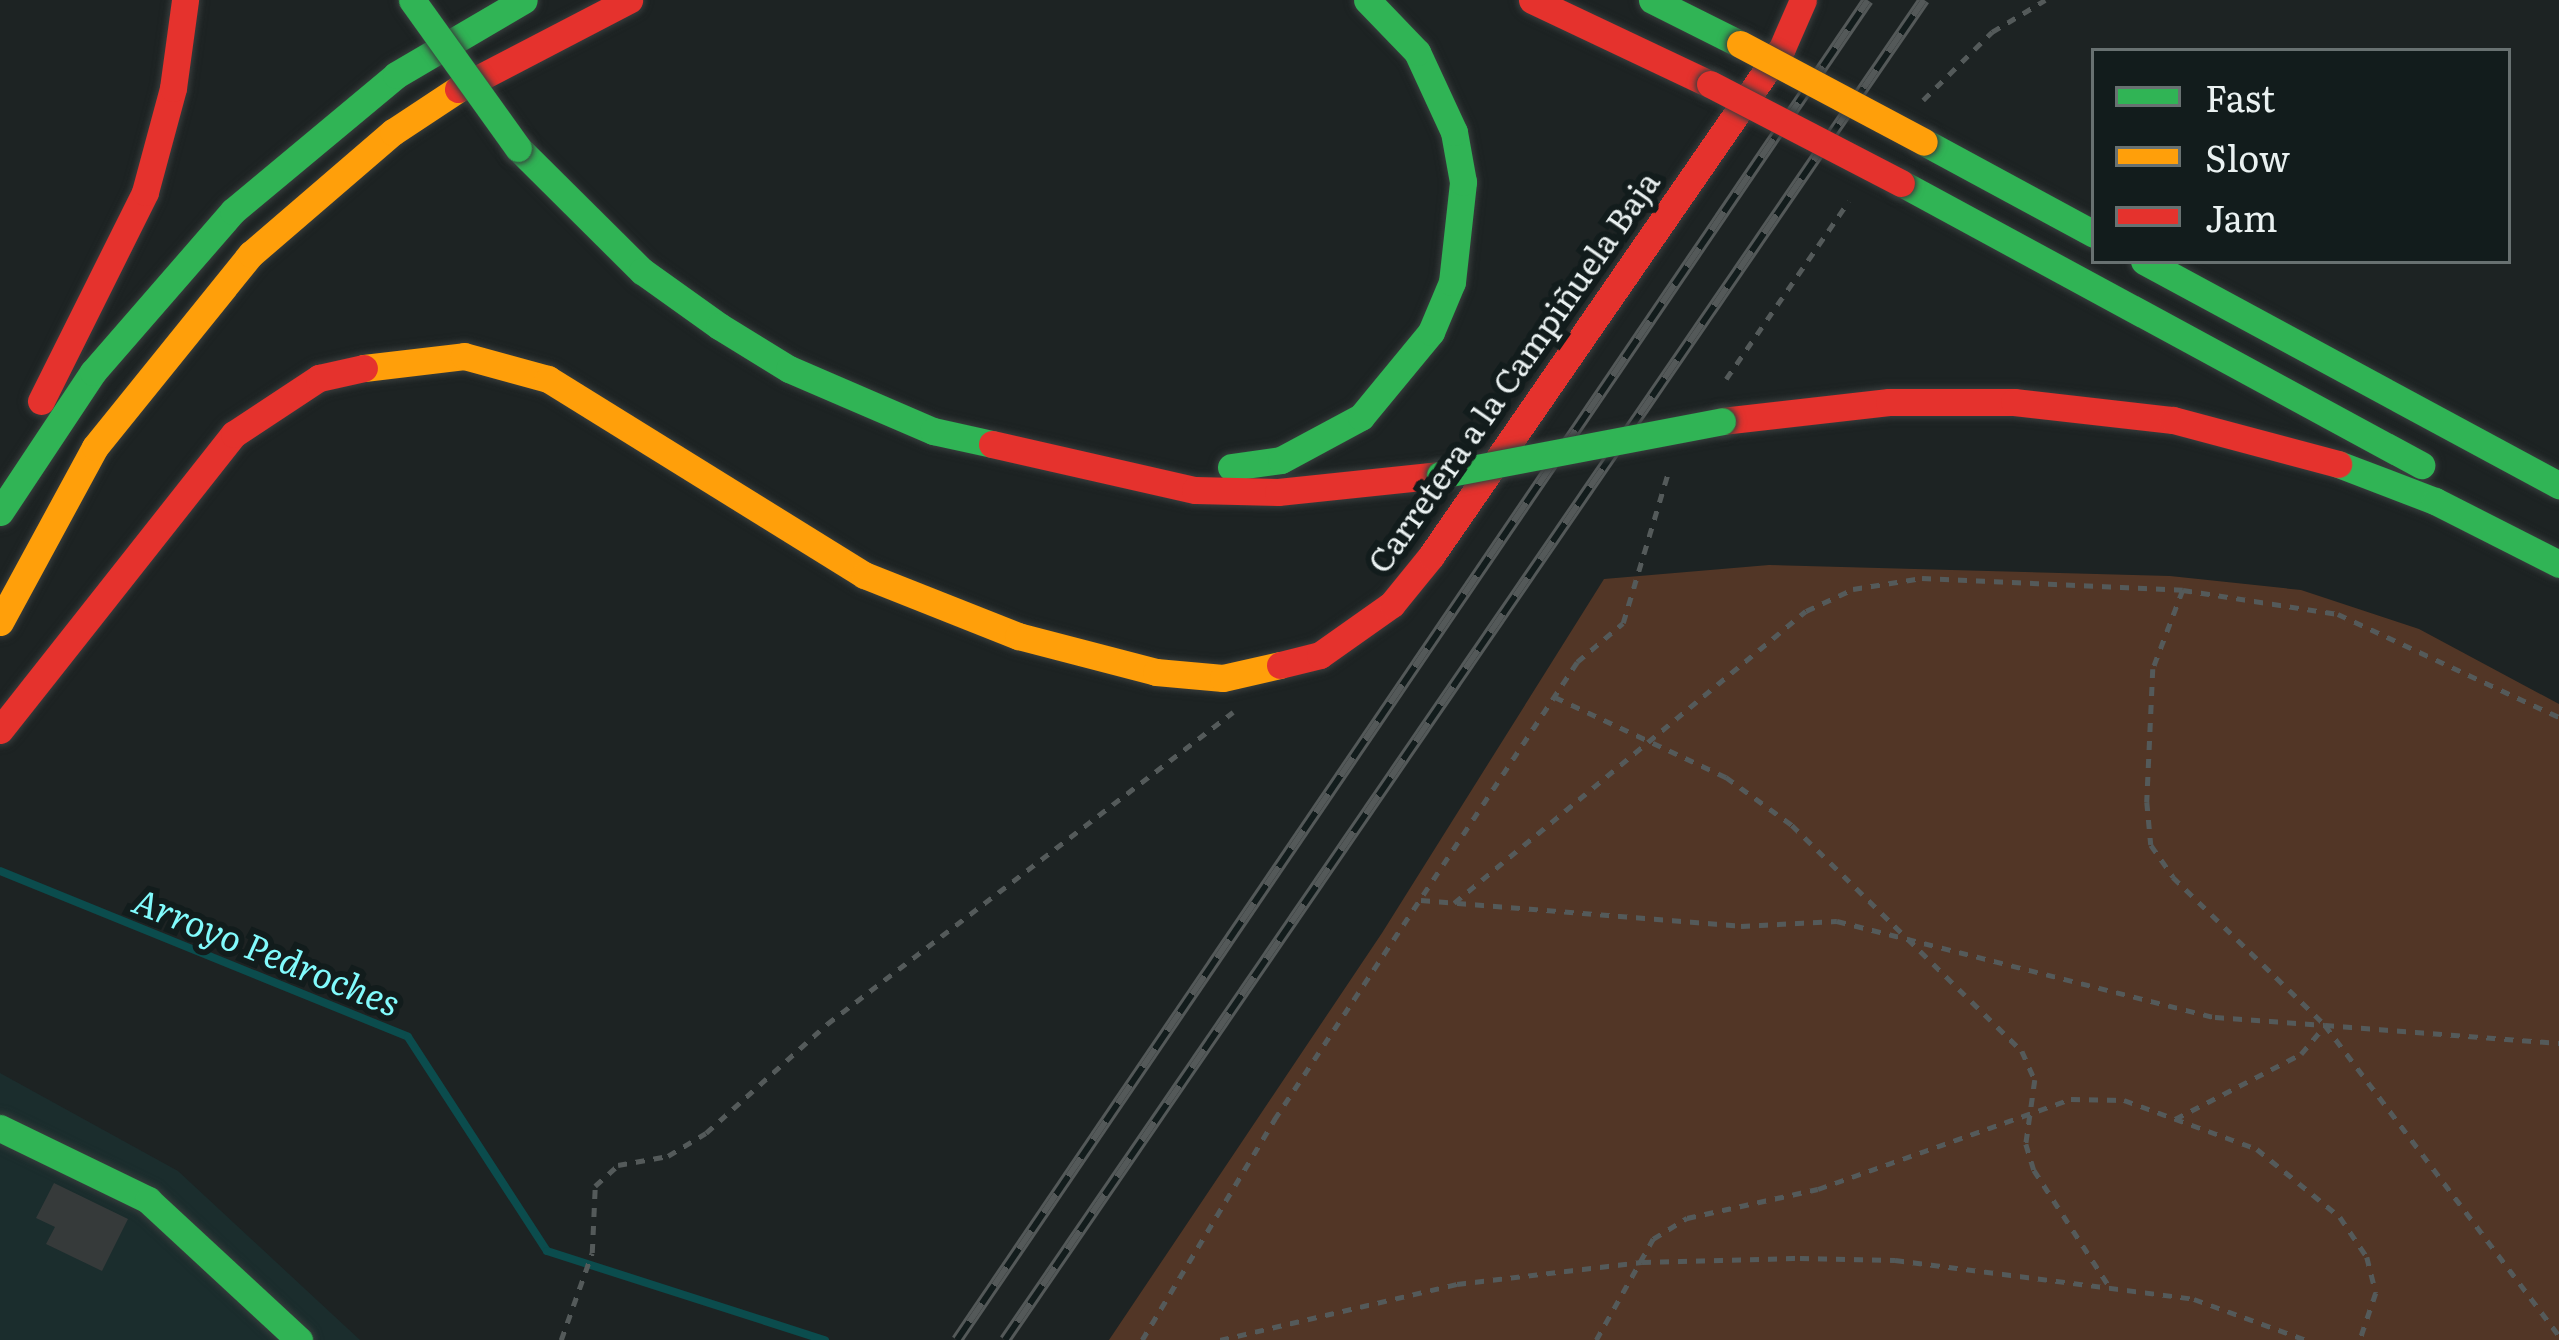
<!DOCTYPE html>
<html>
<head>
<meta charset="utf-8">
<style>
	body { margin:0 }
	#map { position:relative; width:2559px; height:1340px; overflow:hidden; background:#1d2323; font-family:Literata,serif }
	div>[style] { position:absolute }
	.built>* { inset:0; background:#1b2d2d }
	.green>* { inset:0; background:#523626 }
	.stream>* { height:8px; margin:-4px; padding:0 4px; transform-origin:4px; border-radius:4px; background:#0b4c4d }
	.building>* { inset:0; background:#363a3a }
	.path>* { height:4.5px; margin-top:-2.25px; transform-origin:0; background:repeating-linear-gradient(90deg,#545a5a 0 9px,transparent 0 18px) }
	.roads { filter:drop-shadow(0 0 3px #383d3d) drop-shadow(0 0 3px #383d3d) }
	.fast>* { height:27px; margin:-13.5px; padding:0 13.5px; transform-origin:13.5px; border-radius:13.5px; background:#30b455 }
	.slow>* { height:27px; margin:-13.5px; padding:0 13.5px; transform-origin:13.5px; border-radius:13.5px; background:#ff9f0a }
	.jam>* { height:27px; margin:-13.5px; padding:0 13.5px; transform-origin:13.5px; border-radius:13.5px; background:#e5322d }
	.rail>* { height:12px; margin-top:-6px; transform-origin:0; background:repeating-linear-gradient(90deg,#121c1c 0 22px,#545959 0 44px); box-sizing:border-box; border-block:3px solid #545959 }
	.bridges { filter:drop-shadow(0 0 3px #383d3d) drop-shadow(0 0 3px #383d3d) }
	.fast-bridge>* { height:27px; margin:-13.5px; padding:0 13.5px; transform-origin:13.5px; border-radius:13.5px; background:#30b455 }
	.slow-bridge>* { height:27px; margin:-13.5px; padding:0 13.5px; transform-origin:13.5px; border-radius:13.5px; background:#ff9f0a }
	.jam-bridge>* { height:27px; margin:-13.5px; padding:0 13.5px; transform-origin:13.5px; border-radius:13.5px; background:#e5322d }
	span { translate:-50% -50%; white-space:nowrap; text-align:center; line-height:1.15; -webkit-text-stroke:12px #121c1c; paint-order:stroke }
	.street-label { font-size:33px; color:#eaf1f1 }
	.water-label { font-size:36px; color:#82fbfd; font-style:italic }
	.legend { position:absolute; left:2091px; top:48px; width:420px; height:216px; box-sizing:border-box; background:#121c1c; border:3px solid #687171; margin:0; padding:15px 21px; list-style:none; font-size:36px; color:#eaf1f1 }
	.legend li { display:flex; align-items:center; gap:24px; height:60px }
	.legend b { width:60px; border:3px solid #687171 }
</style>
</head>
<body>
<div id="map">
	<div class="built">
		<i style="clip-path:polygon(0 1073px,178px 1171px,360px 1340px,0 1340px)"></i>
	</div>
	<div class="green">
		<i style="clip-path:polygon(1769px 565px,2170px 576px,2301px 590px,2419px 629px,2559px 704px,2559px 1340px,1109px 1340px,1382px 933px,1604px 579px)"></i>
	</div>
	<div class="stream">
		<i style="left:0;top:871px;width:440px;rotate:22.1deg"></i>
		<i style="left:408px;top:1037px;width:255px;rotate:57deg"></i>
		<i style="left:547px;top:1251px;width:292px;rotate:17.8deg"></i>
	</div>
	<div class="building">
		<i style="clip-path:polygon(54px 1183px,128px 1219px,102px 1271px,46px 1244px,55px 1227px,36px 1218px)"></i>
	</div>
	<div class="path">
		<i style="left:1923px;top:100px;width:97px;rotate:-44.6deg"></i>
		<i style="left:1992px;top:32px;width:62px;rotate:-31.1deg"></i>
		<i style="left:1726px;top:379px;width:216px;rotate:-55.4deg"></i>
		<i style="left:2183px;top:590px;width:85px;rotate:110.8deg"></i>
		<i style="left:2153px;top:669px;width:133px;rotate:92.6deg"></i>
		<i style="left:2147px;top:802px;width:43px;rotate:84.7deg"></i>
		<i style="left:2151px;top:845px;width:39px;rotate:55deg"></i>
		<i style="left:2173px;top:877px;width:212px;rotate:44.2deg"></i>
		<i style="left:2325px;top:1025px;width:235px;rotate:4.4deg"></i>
		<i style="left:1555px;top:697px;width:189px;rotate:25.1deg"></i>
		<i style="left:1726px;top:777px;width:82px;rotate:36deg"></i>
		<i style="left:1792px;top:825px;width:322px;rotate:44.5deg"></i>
		<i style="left:2022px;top:1051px;width:32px;rotate:66deg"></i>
		<i style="left:2035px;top:1080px;width:65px;rotate:98deg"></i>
		<i style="left:2026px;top:1144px;width:27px;rotate:73deg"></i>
		<i style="left:2034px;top:1170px;width:142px;rotate:57.1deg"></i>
		<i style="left:1421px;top:900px;width:321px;rotate:4.6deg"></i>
		<i style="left:1741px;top:926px;width:96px;rotate:-3deg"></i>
		<i style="left:1837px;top:921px;width:390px;rotate:14.3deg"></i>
		<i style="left:2215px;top:1017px;width:110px;rotate:4.2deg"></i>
		<i style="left:2325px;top:1025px;width:388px;rotate:53deg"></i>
		<i style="left:1454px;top:903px;width:457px;rotate:-39.7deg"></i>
		<i style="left:1806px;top:611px;width:52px;rotate:-25.1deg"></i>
		<i style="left:1853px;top:589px;width:70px;rotate:-9.1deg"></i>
		<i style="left:1922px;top:578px;width:261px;rotate:2.6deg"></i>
		<i style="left:2183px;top:590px;width:157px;rotate:8.8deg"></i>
		<i style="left:2338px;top:614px;width:244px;rotate:25deg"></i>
		<i style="left:2175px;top:1119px;width:142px;rotate:-27.3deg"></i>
		<i style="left:2301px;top:1054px;width:38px;rotate:-50deg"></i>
		<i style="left:561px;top:1340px;width:92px;rotate:-70.4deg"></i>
		<i style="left:592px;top:1253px;width:67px;rotate:-87.4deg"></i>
		<i style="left:595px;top:1186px;width:31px;rotate:-42deg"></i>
		<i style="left:618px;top:1165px;width:51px;rotate:-10.2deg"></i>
		<i style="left:668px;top:1156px;width:44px;rotate:-31.2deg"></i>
		<i style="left:706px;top:1133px;width:163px;rotate:-42deg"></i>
		<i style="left:827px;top:1024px;width:512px;rotate:-37.54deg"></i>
		<i style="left:1142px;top:1340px;width:257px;rotate:-59deg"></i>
		<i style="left:1274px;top:1120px;width:549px;rotate:-56.51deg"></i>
		<i style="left:1577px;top:662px;width:60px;rotate:-40.3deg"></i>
		<i style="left:1623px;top:623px;width:160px;rotate:-73.3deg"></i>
		<i style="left:1220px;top:1340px;width:244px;rotate:-13.3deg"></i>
		<i style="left:1457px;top:1284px;width:186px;rotate:-6.8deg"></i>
		<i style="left:1642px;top:1262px;width:158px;rotate:-1.5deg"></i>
		<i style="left:1800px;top:1258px;width:95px;rotate:1.2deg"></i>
		<i style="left:1895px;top:1260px;width:302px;rotate:7.4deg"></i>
		<i style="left:2194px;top:1299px;width:119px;rotate:20.1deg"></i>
		<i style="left:1596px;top:1340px;width:116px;rotate:-60.6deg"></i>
		<i style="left:1653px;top:1239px;width:40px;rotate:-32deg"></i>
		<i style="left:1687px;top:1218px;width:134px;rotate:-12.5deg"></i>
		<i style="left:1818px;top:1189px;width:269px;rotate:-19.6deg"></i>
		<i style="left:2071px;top:1099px;width:53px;rotate:1.1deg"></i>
		<i style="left:2124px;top:1100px;width:142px;rotate:20.2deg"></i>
		<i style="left:2257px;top:1149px;width:107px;rotate:39.3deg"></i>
		<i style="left:2340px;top:1217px;width:48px;rotate:56deg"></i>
		<i style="left:2367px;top:1257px;width:37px;rotate:76deg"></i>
		<i style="left:2376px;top:1293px;width:50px;rotate:108.8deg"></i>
	</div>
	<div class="roads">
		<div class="fast">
			<i style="left:1652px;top:0;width:98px;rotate:26.6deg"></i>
			<i style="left:1924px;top:142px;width:193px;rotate:28.4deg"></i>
			<i style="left:518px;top:148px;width:175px;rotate:44.8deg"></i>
			<i style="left:642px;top:271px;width:95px;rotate:35.5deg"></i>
			<i style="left:719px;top:326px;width:82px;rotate:31.6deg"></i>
			<i style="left:789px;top:369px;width:157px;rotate:23.3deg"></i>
			<i style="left:933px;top:431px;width:60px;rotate:12.4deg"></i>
			<i style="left:1901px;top:183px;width:592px;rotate:28.47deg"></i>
			<i style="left:2144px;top:261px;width:472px;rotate:28.4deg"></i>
			<i style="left:2338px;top:464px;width:104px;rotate:20.9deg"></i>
			<i style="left:2435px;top:501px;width:139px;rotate:26.9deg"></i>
			<i style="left:1231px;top:467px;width:50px;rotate:-8deg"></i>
			<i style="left:1281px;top:460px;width:91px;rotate:-28.3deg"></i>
			<i style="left:1361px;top:417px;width:110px;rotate:-50.5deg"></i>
			<i style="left:1431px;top:332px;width:54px;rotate:-67.2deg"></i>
			<i style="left:1452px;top:282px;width:101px;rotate:-83.7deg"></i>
			<i style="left:1463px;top:182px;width:51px;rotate:-100.2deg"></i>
			<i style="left:1454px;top:132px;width:88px;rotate:-114.8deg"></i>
			<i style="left:1417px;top:52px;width:72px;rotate:-133.9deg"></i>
			<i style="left:0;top:512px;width:168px;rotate:-56.4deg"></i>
			<i style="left:93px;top:372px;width:213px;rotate:-49deg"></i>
			<i style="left:233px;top:211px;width:212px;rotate:-39.8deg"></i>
			<i style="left:396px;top:75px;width:148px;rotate:-30.4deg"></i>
			<i style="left:0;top:1128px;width:165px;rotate:25.9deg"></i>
			<i style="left:148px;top:1200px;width:206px;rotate:42.8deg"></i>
		</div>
		<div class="slow">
			<i style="left:364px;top:368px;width:101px;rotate:-6.8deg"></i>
			<i style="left:464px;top:356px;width:87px;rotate:15.3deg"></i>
			<i style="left:548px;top:379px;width:372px;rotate:31.8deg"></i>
			<i style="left:864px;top:575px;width:166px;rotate:21.6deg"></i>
			<i style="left:1018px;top:636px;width:143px;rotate:14.6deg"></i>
			<i style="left:1156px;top:672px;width:67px;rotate:5.1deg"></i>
			<i style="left:1223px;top:678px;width:58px;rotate:-12.8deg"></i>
			<i style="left:0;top:622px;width:199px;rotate:-61.5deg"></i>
			<i style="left:95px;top:447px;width:248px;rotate:-51.1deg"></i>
			<i style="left:251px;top:254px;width:187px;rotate:-40.7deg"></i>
			<i style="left:393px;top:132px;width:78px;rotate:-33.5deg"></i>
		</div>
		<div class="jam">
			<i style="left:1532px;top:0;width:197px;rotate:25.3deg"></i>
			<i style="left:458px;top:89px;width:193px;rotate:-27.5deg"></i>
			<i style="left:41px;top:401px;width:233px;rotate:-63.5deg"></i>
			<i style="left:145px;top:192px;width:108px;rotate:-74.9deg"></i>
			<i style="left:173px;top:88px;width:89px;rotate:-82.2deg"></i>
			<i style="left:1722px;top:421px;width:168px;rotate:-6.5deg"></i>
			<i style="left:1889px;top:402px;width:125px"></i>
			<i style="left:2014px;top:402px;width:160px;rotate:6.5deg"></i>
			<i style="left:2173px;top:420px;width:171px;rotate:14.9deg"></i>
			<i style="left:992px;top:444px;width:208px;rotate:12.8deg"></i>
			<i style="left:1195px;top:490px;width:83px;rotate:1.4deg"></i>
			<i style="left:1278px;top:492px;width:163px;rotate:-6deg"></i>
			<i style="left:1280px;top:665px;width:41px;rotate:-14deg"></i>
			<i style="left:1320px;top:655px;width:88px;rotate:-35.3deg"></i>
			<i style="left:1392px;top:604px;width:62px;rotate:-50.9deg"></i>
			<i style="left:1431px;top:556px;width:617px;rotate:-55.36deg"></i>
			<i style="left:1782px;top:48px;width:52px;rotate:-66.4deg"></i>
			<i style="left:0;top:730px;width:377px;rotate:-51.7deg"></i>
			<i style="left:234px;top:434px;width:102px;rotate:-33.4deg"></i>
			<i style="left:319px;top:378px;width:46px;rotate:-12.5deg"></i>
		</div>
	</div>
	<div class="rail">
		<i style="left:957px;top:1340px;width:1620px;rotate:-55.79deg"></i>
		<i style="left:1005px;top:1340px;width:1625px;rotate:-55.56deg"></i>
	</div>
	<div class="bridges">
		<div class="fast-bridge">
			<i style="left:412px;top:0;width:182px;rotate:54.4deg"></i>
			<i style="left:1440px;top:475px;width:287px;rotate:-10.8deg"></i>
		</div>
		<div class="slow-bridge">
			<i style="left:1740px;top:44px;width:208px;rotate:28deg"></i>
		</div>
		<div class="jam-bridge">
			<i style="left:1710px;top:84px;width:215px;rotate:27.4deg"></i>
		</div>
	</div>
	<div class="street-label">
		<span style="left:1512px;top:371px;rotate:-55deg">Carretera a la Campiñuela Baja</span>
	</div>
	<div class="water-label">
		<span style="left:267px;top:950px;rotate:22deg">Arroyo Pedroches</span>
	</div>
	<ul class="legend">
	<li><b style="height:15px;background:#30b455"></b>Fast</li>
	<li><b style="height:15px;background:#ff9f0a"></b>Slow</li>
	<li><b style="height:15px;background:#e5322d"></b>Jam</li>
	</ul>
</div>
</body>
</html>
